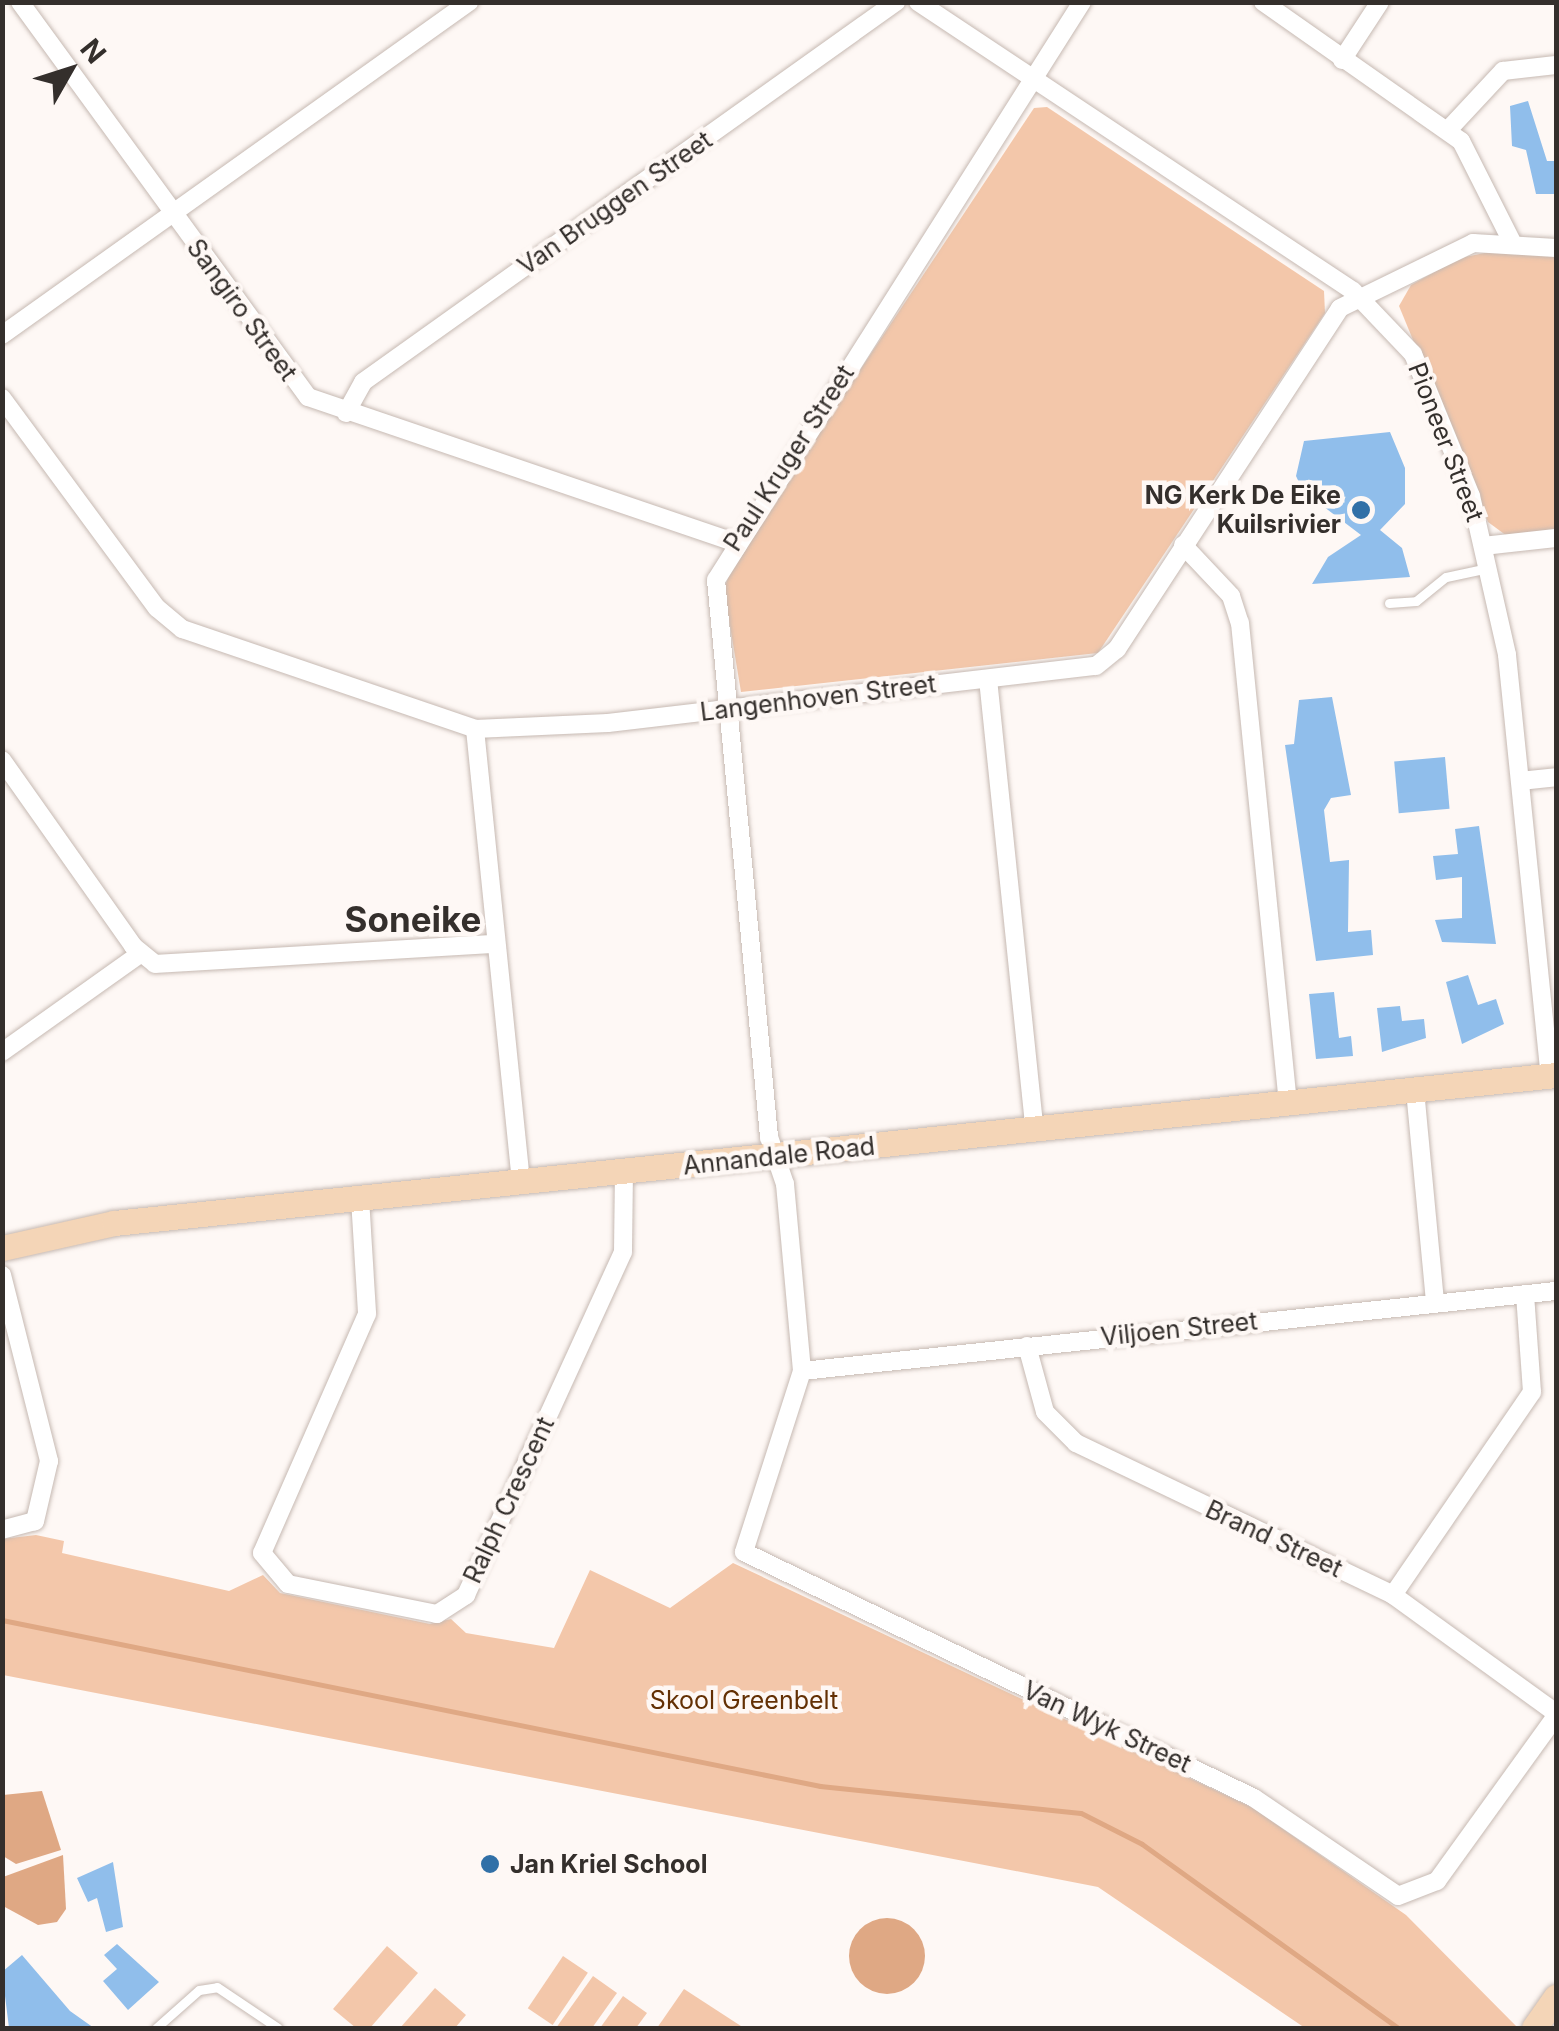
<!DOCTYPE html>
<html>
<head>
<meta charset="utf-8">
<style>
	body { margin:0 }
	#map { position:relative; width:1559px; height:2031px; overflow:hidden; background:#fef8f5; font-family:Inter,sans-serif }
	div>[style] { position:absolute }
	.green>* { inset:0; background:#f3c7aa; transform-origin:0 0 }
	.water>* { inset:0; background:#dfa884 }
	.round { border-radius:50% }
	.stream>* { height:5px; margin:-2.5px; padding:0 2.5px; transform-origin:2.5px; border-radius:2.5px; background:#dfa884 }
	.building>* { inset:0; background:#90beeb; transform-origin:0 0 }
	.roads { filter:drop-shadow(0 0 2px #c6b9b2) drop-shadow(0 0 2px #c6b9b2) }
	.lane>* { height:9px; margin:-4.5px; padding:0 4.5px; transform-origin:4.5px; border-radius:4.5px; background:#fff }
	.street>* { height:18px; margin:-9px; padding:0 9px; transform-origin:9px; border-radius:9px; background:#fff }
	.secondary>* { height:25px; margin:-12.5px; padding:0 12.5px; transform-origin:12.5px; border-radius:12.5px; background:#f4d5b7 }
	.dots>* { width:28px; height:28px; translate:-50% -50%; box-sizing:border-box; border:5px solid #fef8f5; border-radius:50% }
	span { translate:-50% -50%; white-space:nowrap; text-align:center; line-height:1.15; -webkit-text-stroke:9px #fef8f5; paint-order:stroke }
	.street-label { font-size:25px; color:#342f2c }
	.poi-label { font-size:25px; color:#342f2c; font-weight:700 }
	.right { translate:-100% -50%; text-align:right }
	.left { translate:0 -50%; text-align:left }
	.park-label { font-size:25px; color:#633004 }
	.district-label { font-size:35px; color:#342f2c; font-weight:700 }
	.frame { position:absolute; inset:0; border:5px solid #342f2c; pointer-events:none }
	.north { position:absolute; left:20px; top:20px; width:100px; height:100px; -webkit-text-stroke:8px #fef8f5; paint-order:stroke; rotate:51deg; font-size:28px; font-weight:700; line-height:40px; text-align:center; color:#342f2c }
	.north::after { content:''; display:block; margin:auto; width:35px; height:45px; background:#342f2c; clip-path:polygon(50% 0,100% 100%,50% 72%,0 100%) }
</style>
</head>
<body>
<div id="map">
	<div class="green">
		<i style="clip-path:polygon(1047px 107px,1324px 291px,1325px 313px,1098px 653px,741px 692px,724px 590px,734px 560px,1034px 108px)"></i>
		<i style="clip-path:polygon(1504px 249px,1556px 257px,1556px 531px,1507px 536px,1488px 522px,1399px 306px,1411px 285px,1460px 258px)"></i>
		<i style="clip-path:polygon(36px 1535px,64px 1541px,62px 1553px,229px 1591px,263px 1575px,280px 1593px,430px 1624px,451px 1619px,466px 1633px,554px 1648px,590px 1570px,670px 1608px,733px 1563px,1253px 1808px,1406px 1915px,1518px 2028px,1305px 2028px,1098px 1887px,3px 1675px,2px 1539px)"></i>
		<i style="clip-path:polygon(387px 1946px,418px 1973px,370px 2028px,356px 2028px,333px 2009px)"></i>
		<i style="left:563px;top:1956px;width:30px;height:63px;rotate:34deg"></i>
		<i style="clip-path:polygon(593px 1976px,617px 1993px,592px 2028px,556px 2028px)"></i>
		<i style="clip-path:polygon(435px 1988px,466px 2015px,455px 2028px,400px 2028px)"></i>
		<i style="clip-path:polygon(684px 1989px,744px 2028px,657px 2028px)"></i>
		<i style="clip-path:polygon(623px 1996px,647px 2013px,636px 2028px,600px 2028px)"></i>
	</div>
	<div class="water">
		<i style="clip-path:polygon(42px 1791px,61px 1850px,16px 1864px,3px 1856px,3px 1795px)"></i>
		<i style="clip-path:polygon(63px 1855px,66px 1909px,57px 1922px,38px 1925px,3px 1906px,3px 1877px)"></i>
		<i class="round" style="left:849px;top:1918px;width:76px;height:76px"></i>
	</div>
	<div class="stream">
		<i style="left:2px;top:1620px;width:835px;rotate:11.47deg"></i>
		<i style="left:820px;top:1786px;width:262px;rotate:5.9deg"></i>
		<i style="left:1081px;top:1813px;width:68px;rotate:26.9deg"></i>
		<i style="left:1142px;top:1844px;width:315px;rotate:35.7deg"></i>
	</div>
	<div class="building">
		<i style="clip-path:polygon(1528px 101px,1547px 161px,1556px 161px,1556px 194px,1536px 194px,1526px 150px,1512px 146px,1510px 106px)"></i>
		<i style="clip-path:polygon(1390px 432px,1405px 468px,1405px 504px,1380px 530px,1402px 548px,1410px 577px,1312px 584px,1328px 557px,1361px 535px,1303px 491px,1296px 476px,1304px 441px)"></i>
		<i style="clip-path:polygon(1332px 697px,1351px 795px,1331px 798px,1324px 810px,1330px 862px,1349px 860px,1348px 932px,1371px 930px,1373px 955px,1316px 961px,1285px 745px,1294px 744px,1299px 700px)"></i>
		<i style="left:1445px;top:757px;width:52px;height:51px;rotate:85deg"></i>
		<i style="clip-path:polygon(1479px 826px,1496px 944px,1442px 942px,1435px 920px,1462px 918px,1462px 877px,1436px 880px,1433px 856px,1458px 854px,1455px 829px)"></i>
		<i style="clip-path:polygon(1468px 975px,1478px 1005px,1496px 999px,1504px 1024px,1462px 1044px,1446px 982px)"></i>
		<i style="clip-path:polygon(1334px 992px,1339px 1038px,1351px 1036px,1353px 1056px,1316px 1059px,1309px 994px)"></i>
		<i style="clip-path:polygon(1400px 1006px,1402px 1021px,1424px 1019px,1426px 1038px,1382px 1052px,1377px 1008px)"></i>
		<i style="clip-path:polygon(113px 1862px,123px 1927px,106px 1932px,97px 1898px,88px 1902px,77px 1878px)"></i>
		<i style="clip-path:polygon(117px 1944px,159px 1982px,128px 2010px,103px 1981px,117px 1969px,104px 1955px)"></i>
		<i style="clip-path:polygon(22px 1955px,70px 2011px,94px 2028px,9px 2028px,2px 1972px)"></i>
	</div>
	<div class="roads">
		<div class="lane">
			<i style="left:1389px;top:603px;width:27px;rotate:-4deg"></i>
			<i style="left:1416px;top:601px;width:38px;rotate:-39deg"></i>
			<i style="left:1446px;top:577px;width:43px;rotate:-12.1deg"></i>
			<i style="left:156px;top:2028px;width:57px;rotate:-41.5deg"></i>
			<i style="left:199px;top:1990px;width:18px;rotate:-9deg"></i>
			<i style="left:217px;top:1987px;width:73px;rotate:33.9deg"></i>
		</div>
		<div class="street">
			<i style="left:20px;top:2px;width:489px;rotate:53.9deg"></i>
			<i style="left:308px;top:397px;width:449px;rotate:18.8deg"></i>
			<i style="left:918px;top:2px;width:522px;rotate:33.6deg"></i>
			<i style="left:1353px;top:291px;width:87px;rotate:46.4deg"></i>
			<i style="left:1413px;top:354px;width:153px;rotate:67.8deg"></i>
			<i style="left:1471px;top:496px;width:163px;rotate:77.2deg"></i>
			<i style="left:1507px;top:655px;width:423px;rotate:84.2deg"></i>
			<i style="left:1082px;top:2px;width:684px;rotate:122.34deg"></i>
			<i style="left:716px;top:580px;width:560px;rotate:84.56deg"></i>
			<i style="left:769px;top:1137px;width:50px;rotate:71.2deg"></i>
			<i style="left:785px;top:1184px;width:188px;rotate:84.8deg"></i>
			<i style="left:802px;top:1371px;width:190px;rotate:107.8deg"></i>
			<i style="left:744px;top:1552px;width:566px;rotate:25.75deg"></i>
			<i style="left:1254px;top:1798px;width:174px;rotate:34.2deg"></i>
			<i style="left:1398px;top:1896px;width:42px;rotate:-21deg"></i>
			<i style="left:1437px;top:1881px;width:203px;rotate:-54.2deg"></i>
			<i style="left:1263px;top:2px;width:242px;rotate:35.1deg"></i>
			<i style="left:1461px;top:141px;width:111px;rotate:63.2deg"></i>
			<i style="left:1342px;top:60px;width:69px;rotate:-56.8deg"></i>
			<i style="left:1448px;top:130px;width:81px;rotate:-47deg"></i>
			<i style="left:1503px;top:71px;width:53px;rotate:-6.5deg"></i>
			<i style="left:2px;top:335px;width:574px;rotate:-35.49deg"></i>
			<i style="left:2px;top:398px;width:261px;rotate:53.6deg"></i>
			<i style="left:157px;top:608px;width:33px;rotate:40deg"></i>
			<i style="left:182px;top:629px;width:310px;rotate:18.8deg"></i>
			<i style="left:475px;top:729px;width:133px;rotate:-2.6deg"></i>
			<i style="left:608px;top:723px;width:491px;rotate:-6.7deg"></i>
			<i style="left:1096px;top:666px;width:27px;rotate:-39deg"></i>
			<i style="left:1117px;top:649px;width:407px;rotate:-56.8deg"></i>
			<i style="left:1340px;top:308px;width:148px;rotate:-26deg"></i>
			<i style="left:1473px;top:243px;width:83px;rotate:3.4deg"></i>
			<i style="left:346px;top:413px;width:35px;rotate:-61deg"></i>
			<i style="left:363px;top:382px;width:655px;rotate:-35.49deg"></i>
			<i style="left:1183px;top:545px;width:70px;rotate:46.7deg"></i>
			<i style="left:1231px;top:596px;width:28px;rotate:72deg"></i>
			<i style="left:1240px;top:623px;width:482px;rotate:84.3deg"></i>
			<i style="left:1483px;top:546px;width:73px;rotate:-6.3deg"></i>
			<i style="left:988px;top:679px;width:453px;rotate:84.1deg"></i>
			<i style="left:475px;top:729px;width:455px;rotate:84.2deg"></i>
			<i style="left:2px;top:760px;width:228px;rotate:54.8deg"></i>
			<i style="left:133px;top:946px;width:28px;rotate:39deg"></i>
			<i style="left:155px;top:964px;width:341px;rotate:-3.4deg"></i>
			<i style="left:1520px;top:781px;width:36px;rotate:-6deg"></i>
			<i style="left:2px;top:1052px;width:169px;rotate:-35.4deg"></i>
			<i style="left:1415px;top:1090px;width:212px;rotate:84.6deg"></i>
			<i style="left:360px;top:1198px;width:116px;rotate:86.5deg"></i>
			<i style="left:367px;top:1314px;width:261px;rotate:113.7deg"></i>
			<i style="left:262px;top:1553px;width:40px;rotate:50deg"></i>
			<i style="left:288px;top:1584px;width:152px;rotate:11.4deg"></i>
			<i style="left:437px;top:1614px;width:35px;rotate:-33deg"></i>
			<i style="left:466px;top:1595px;width:377px;rotate:-65.4deg"></i>
			<i style="left:623px;top:1252px;width:80px;rotate:-89.3deg"></i>
			<i style="left:2px;top:1275px;width:192px;rotate:75.8deg"></i>
			<i style="left:49px;top:1461px;width:62px;rotate:103.1deg"></i>
			<i style="left:35px;top:1521px;width:34px;rotate:165deg"></i>
			<i style="left:1027px;top:1346px;width:68px;rotate:74.7deg"></i>
			<i style="left:1045px;top:1412px;width:44px;rotate:45deg"></i>
			<i style="left:1076px;top:1443px;width:352px;rotate:25.6deg"></i>
			<i style="left:1393px;top:1595px;width:201px;rotate:35.9deg"></i>
			<i style="left:802px;top:1371px;width:758px;rotate:-6.06deg"></i>
			<i style="left:1393px;top:1595px;width:246px;rotate:-55.6deg"></i>
			<i style="left:1532px;top:1392px;width:98px;rotate:-94.1deg"></i>
		</div>
		<div class="secondary">
			<i style="left:2px;top:1248px;width:115px;rotate:-12.6deg"></i>
			<i style="left:114px;top:1223px;width:1450px;rotate:-5.86deg"></i>
			<i style="left:1534px;top:2028px;width:38px;rotate:-55deg"></i>
		</div>
	</div>
	<div class="dots">
		<i style="left:1361px;top:510px;background:#3170a7"></i>
		<i style="left:490px;top:1864px;background:#3170a7"></i>
	</div>
	<div class="street-label">
		<span style="left:615px;top:203px;rotate:-35deg">Van Bruggen Street</span>
		<span style="left:242px;top:310px;rotate:54deg">Sangiro Street</span>
		<span style="left:1446px;top:442px;rotate:69deg">Pioneer Street</span>
		<span style="left:789px;top:458px;rotate:-57deg">Paul Kruger Street</span>
		<span style="left:818px;top:698px;rotate:-7deg">Langenhoven Street</span>
		<span style="left:779px;top:1156px;rotate:-6deg">Annandale Road</span>
		<span style="left:1179px;top:1329px;rotate:-6deg">Viljoen Street</span>
		<span style="left:509px;top:1500px;rotate:-65deg">Ralph Crescent</span>
		<span style="left:1274px;top:1539px;rotate:25deg">Brand Street</span>
		<span style="left:1107px;top:1727px;rotate:25deg">Van Wyk Street</span>
	</div>
	<div class="poi-label">
		<span class="right" style="left:1341px;top:510px">NG Kerk De Eike<br>Kuilsrivier</span>
		<span class="left" style="left:510px;top:1864px">Jan Kriel School</span>
	</div>
	<div class="park-label">
		<span style="left:744px;top:1700px">Skool Greenbelt</span>
	</div>
	<div class="district-label">
		<span style="left:413px;top:919px">Soneike</span>
	</div>
	<div class="frame"></div>
	<div class="north">N</div>
</div>
</body>
</html>
